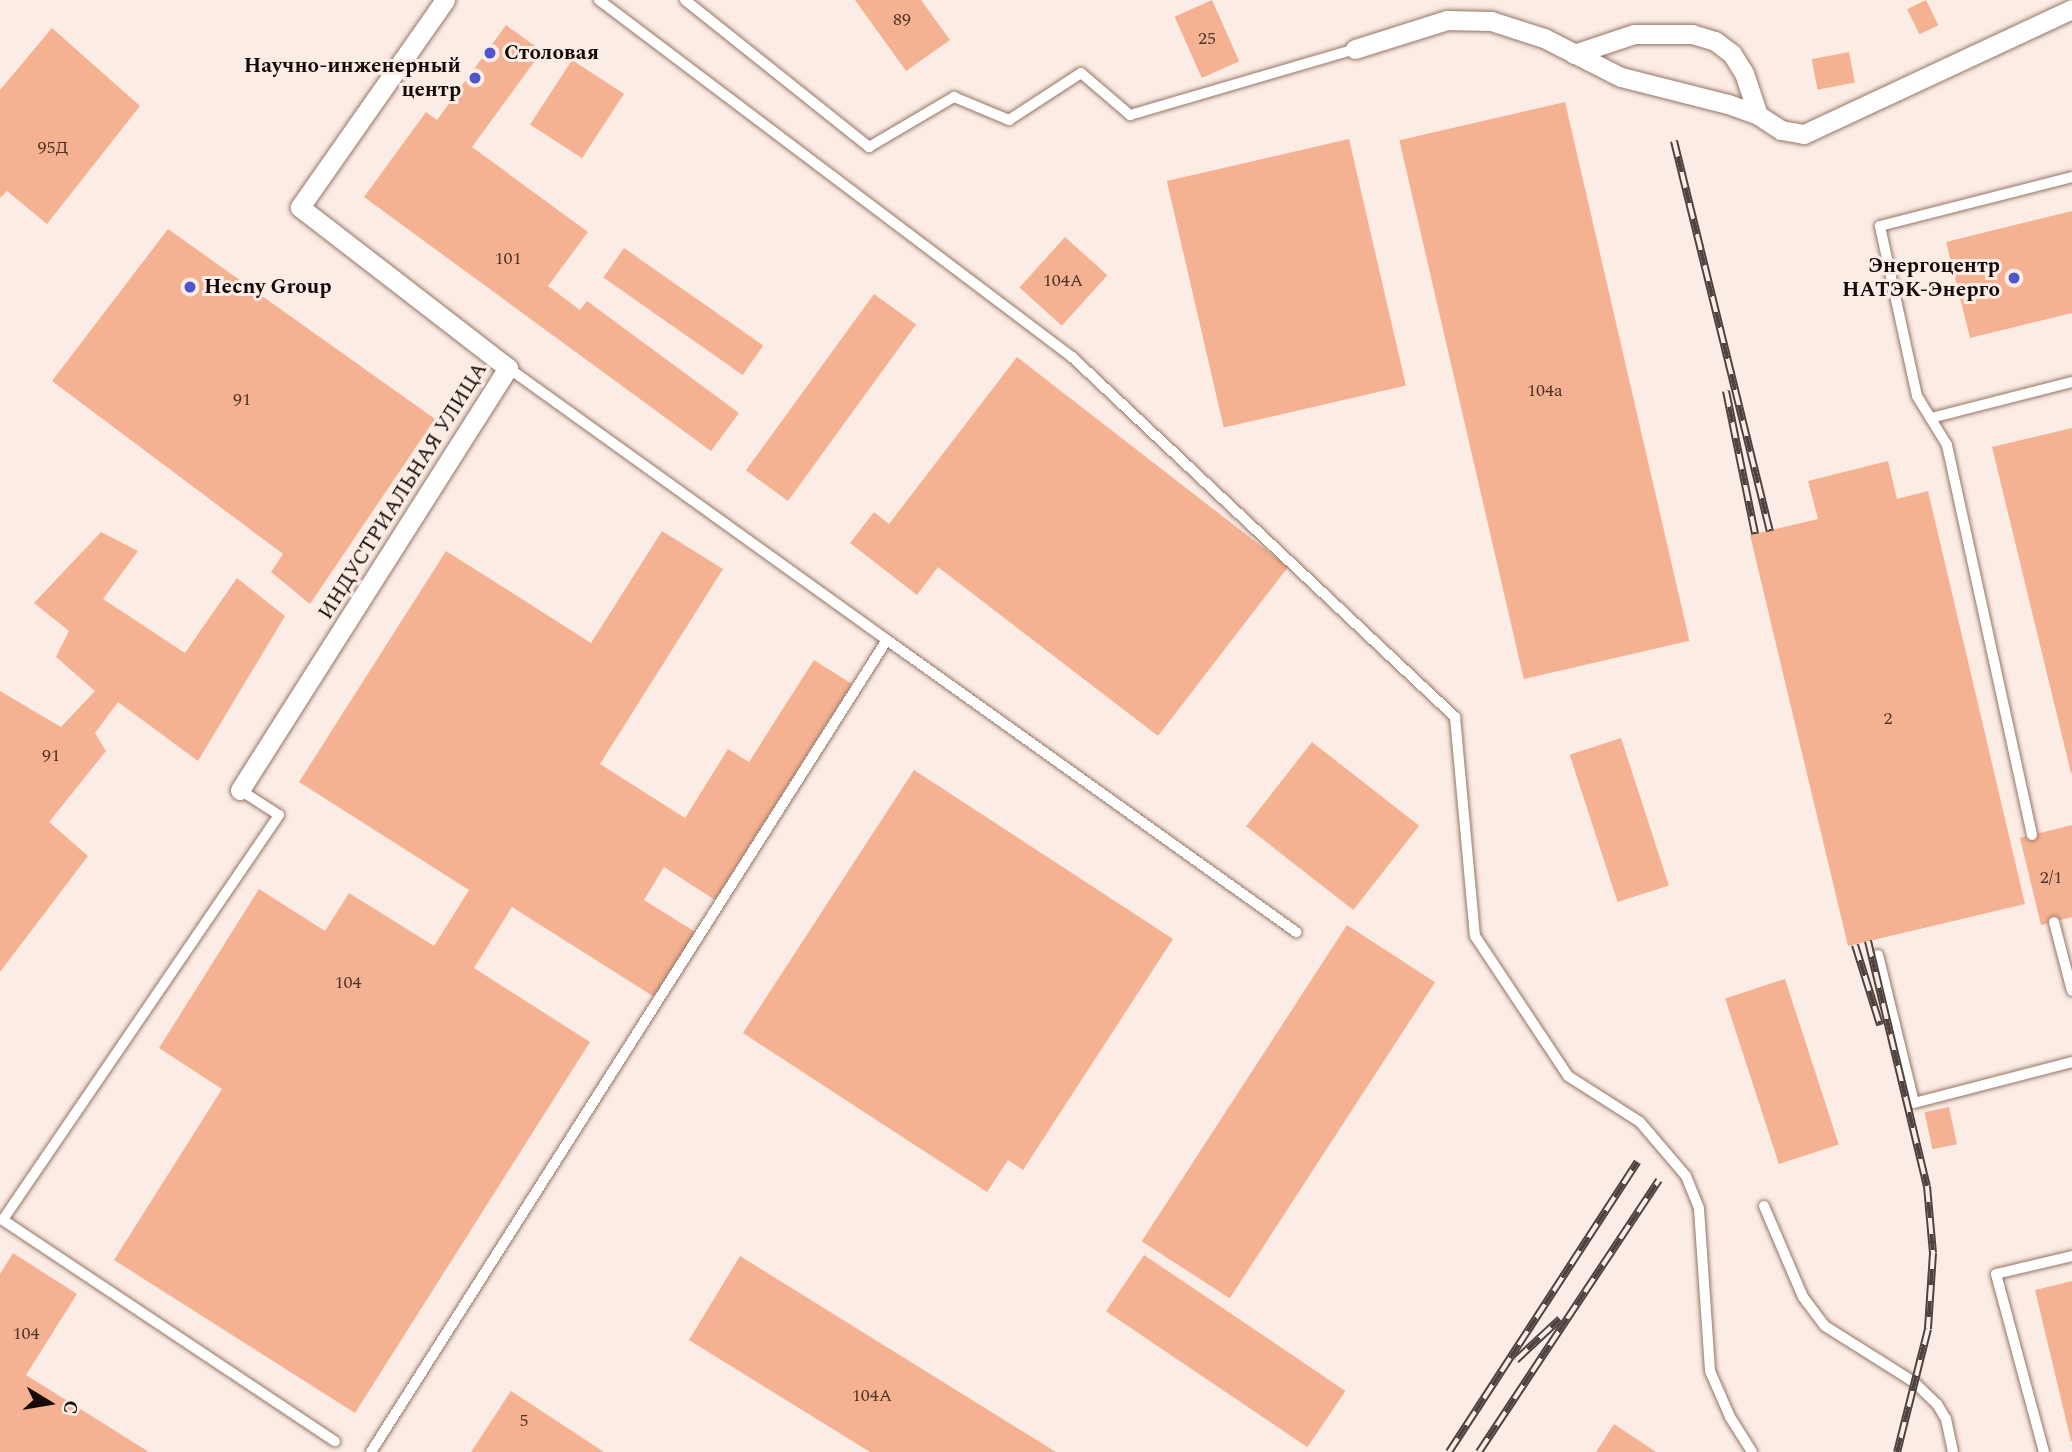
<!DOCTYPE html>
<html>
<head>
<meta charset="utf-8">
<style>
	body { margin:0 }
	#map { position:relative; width:2072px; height:1452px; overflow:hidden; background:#fbece5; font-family:Spectral,serif }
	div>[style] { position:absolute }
	.building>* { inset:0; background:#f5b292; transform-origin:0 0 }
	.roads { filter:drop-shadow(0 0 2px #957566) drop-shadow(0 0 2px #957566) }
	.lane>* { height:10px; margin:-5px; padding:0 5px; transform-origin:5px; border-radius:5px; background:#fff }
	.street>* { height:19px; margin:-9.5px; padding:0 9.5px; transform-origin:9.5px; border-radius:9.5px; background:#fff }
	.rail>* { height:8px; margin-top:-4px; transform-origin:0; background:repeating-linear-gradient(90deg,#fbece5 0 16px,#50433f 0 32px); box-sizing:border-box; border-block:2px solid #50433f }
	.dots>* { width:19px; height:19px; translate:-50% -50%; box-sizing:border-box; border:4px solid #fbece5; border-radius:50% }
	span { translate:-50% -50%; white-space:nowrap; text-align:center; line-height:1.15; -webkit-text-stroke:6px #fbece5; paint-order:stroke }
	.number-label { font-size:18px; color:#4e3429 }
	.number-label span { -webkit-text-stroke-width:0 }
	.poi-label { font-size:21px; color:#160a06; font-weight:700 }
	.left { translate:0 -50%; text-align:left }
	.right { translate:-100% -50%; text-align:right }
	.street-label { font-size:21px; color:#160a06 }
	.north { position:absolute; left:14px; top:1368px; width:70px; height:70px; -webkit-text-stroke:5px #fbece5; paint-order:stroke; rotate:101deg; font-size:19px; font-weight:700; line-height:28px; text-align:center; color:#160a06 }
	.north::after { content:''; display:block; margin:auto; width:24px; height:32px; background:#160a06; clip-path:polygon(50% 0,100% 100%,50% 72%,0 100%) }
</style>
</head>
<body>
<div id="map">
	<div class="building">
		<i style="clip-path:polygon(855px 0,921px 0,950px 40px,906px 71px)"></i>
		<i style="left:1212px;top:0;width:67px;height:41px;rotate:66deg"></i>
		<i style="left:1926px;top:0;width:28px;height:21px;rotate:64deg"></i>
		<i style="clip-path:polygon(506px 25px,542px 51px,472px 147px,588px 232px,548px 286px,580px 310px,587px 301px,739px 413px,711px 451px,364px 197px,426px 112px,437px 120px)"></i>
		<i style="clip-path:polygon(52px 28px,140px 106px,47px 224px,7px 191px,0 198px,0 90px)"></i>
		<i style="left:1849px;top:52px;width:31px;height:38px;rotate:79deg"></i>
		<i style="left:572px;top:60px;width:62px;height:77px;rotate:33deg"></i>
		<i style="left:1565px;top:102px;width:553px;height:170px;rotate:77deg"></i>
		<i style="left:1349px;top:139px;width:253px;height:187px;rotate:77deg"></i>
		<i style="clip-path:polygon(2072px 211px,2072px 313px,1970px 338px,1946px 242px)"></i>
		<i style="clip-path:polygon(168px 229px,435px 419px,310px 604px,271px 572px,283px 554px,52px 381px)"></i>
		<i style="left:1065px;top:237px;width:57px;height:68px;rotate:42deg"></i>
		<i style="left:624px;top:248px;width:170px;height:36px;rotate:35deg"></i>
		<i style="left:874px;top:294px;width:52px;height:218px;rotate:36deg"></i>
		<i style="clip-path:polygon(1017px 357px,1288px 567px,1158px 736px,938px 567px,917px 595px,850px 543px,874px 512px,889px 524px)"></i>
		<i style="clip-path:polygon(2072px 428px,2072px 773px,2071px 773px,1992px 447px)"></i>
		<i style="clip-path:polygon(1888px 461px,1897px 499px,1928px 491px,2025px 904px,1848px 946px,1750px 535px,1818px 519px,1808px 481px)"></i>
		<i style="clip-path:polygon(662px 531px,723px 569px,600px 764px,685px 818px,728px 749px,749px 762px,814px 660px,852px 684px,715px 900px,664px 867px,644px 900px,697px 933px,656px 998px,512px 907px,474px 968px,590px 1042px,355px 1413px,114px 1260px,222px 1089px,159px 1048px,259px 889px,325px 931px,349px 893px,434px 946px,469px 890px,299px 782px,446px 551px,591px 643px)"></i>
		<i style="clip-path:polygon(101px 532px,138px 551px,103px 599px,185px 653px,237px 578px,285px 616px,198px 761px,118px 702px,95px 733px,106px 751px,49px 822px,88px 856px,0 972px,0 691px,61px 727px,95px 691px,56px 657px,69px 631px,34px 603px)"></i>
		<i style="left:1621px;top:738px;width:155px;height:54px;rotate:72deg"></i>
		<i style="left:1312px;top:742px;width:136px;height:107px;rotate:38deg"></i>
		<i style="clip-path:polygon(914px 770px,1173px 939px,1023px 1170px,1008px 1160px,987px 1192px,743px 1033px)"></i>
		<i style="clip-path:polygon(2072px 825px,2072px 917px,2041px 925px,2020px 838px)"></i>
		<i style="left:1347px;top:925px;width:105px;height:377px;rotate:33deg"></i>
		<i style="left:1785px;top:979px;width:174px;height:63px;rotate:72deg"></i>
		<i style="left:1949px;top:1107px;width:38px;height:25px;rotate:78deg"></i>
		<i style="clip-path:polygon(13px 1253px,77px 1294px,26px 1375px,149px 1452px,0 1452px,0 1274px)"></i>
		<i style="left:1144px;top:1255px;width:243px;height:68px;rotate:34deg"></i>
		<i style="clip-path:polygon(740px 1256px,1056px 1452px,870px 1452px,689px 1340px)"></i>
		<i style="clip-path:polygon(2072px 1281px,2072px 1441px,2071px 1441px,2035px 1290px)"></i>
		<i style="clip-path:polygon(511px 1391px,604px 1452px,471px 1452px)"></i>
		<i style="clip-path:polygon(1614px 1424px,1656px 1452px,1596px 1452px)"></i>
	</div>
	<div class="roads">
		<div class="lane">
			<i style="left:599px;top:0;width:593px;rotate:37.04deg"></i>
			<i style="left:1072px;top:357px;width:526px;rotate:43.23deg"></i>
			<i style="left:1455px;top:717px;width:220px;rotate:84.8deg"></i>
			<i style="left:1475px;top:936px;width:168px;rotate:56.4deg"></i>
			<i style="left:1568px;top:1076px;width:85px;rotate:32.6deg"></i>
			<i style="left:1640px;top:1122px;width:71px;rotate:49.6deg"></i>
			<i style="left:1686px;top:1176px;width:35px;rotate:68deg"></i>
			<i style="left:1699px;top:1209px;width:162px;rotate:86.1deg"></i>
			<i style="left:1710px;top:1371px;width:50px;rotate:66.5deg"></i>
			<i style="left:1730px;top:1417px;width:41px;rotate:57.8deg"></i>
			<i style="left:685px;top:0;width:236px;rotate:38.6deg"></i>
			<i style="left:869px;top:147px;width:99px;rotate:-30.5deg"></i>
			<i style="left:954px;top:97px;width:60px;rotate:22.7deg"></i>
			<i style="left:1009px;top:120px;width:86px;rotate:-33.1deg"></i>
			<i style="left:1081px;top:73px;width:65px;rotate:40.6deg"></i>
			<i style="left:1130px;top:115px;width:234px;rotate:-16.3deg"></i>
			<i style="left:1931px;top:418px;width:146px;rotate:-14.3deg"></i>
			<i style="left:887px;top:640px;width:503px;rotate:35.52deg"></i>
			<i style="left:240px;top:790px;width:46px;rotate:32.7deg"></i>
			<i style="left:279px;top:815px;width:490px;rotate:124.3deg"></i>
			<i style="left:3px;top:1220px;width:399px;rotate:33.7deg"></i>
			<i style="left:2032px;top:835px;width:399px;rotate:-102.3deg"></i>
			<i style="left:1947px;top:445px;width:57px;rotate:-121.5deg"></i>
			<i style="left:1917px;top:396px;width:174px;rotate:-102.3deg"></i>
			<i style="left:1880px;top:226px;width:198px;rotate:-14.3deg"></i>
			<i style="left:2054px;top:922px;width:71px;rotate:75.4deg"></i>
			<i style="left:1878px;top:955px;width:152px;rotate:76.3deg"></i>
			<i style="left:1914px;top:1103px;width:163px;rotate:-14.5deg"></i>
			<i style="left:1764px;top:1206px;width:99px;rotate:66.8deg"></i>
			<i style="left:1803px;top:1297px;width:36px;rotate:53deg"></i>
			<i style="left:1825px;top:1326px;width:105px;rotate:32.2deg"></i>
			<i style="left:1914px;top:1382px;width:32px;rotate:44deg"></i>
			<i style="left:1937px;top:1404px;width:17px;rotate:59deg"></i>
			<i style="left:1946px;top:1419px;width:34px;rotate:78deg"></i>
			<i style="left:371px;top:1452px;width:962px;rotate:-57.57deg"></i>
			<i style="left:887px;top:640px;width:467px;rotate:-144.3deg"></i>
			<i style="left:2044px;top:1452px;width:184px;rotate:-105.1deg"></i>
			<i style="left:1996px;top:1274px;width:78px;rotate:-13.3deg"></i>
		</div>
		<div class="street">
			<i style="left:1355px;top:49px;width:96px;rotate:-17.5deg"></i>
			<i style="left:1447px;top:20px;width:44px;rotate:1.3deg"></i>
			<i style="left:1491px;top:21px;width:56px;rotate:17.8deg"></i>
			<i style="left:1544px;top:38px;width:86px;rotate:26.9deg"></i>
			<i style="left:1621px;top:77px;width:110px;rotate:14.2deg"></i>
			<i style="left:1728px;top:104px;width:32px;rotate:20deg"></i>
			<i style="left:1758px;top:115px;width:27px;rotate:33deg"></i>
			<i style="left:1781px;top:130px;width:23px;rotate:10deg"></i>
			<i style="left:1804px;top:134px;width:296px;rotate:-25deg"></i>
			<i style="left:1574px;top:54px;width:63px;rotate:-18.4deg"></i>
			<i style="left:1634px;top:34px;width:58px"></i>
			<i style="left:1692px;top:34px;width:24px;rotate:17deg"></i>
			<i style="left:1715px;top:41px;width:21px;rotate:37deg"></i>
			<i style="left:1732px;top:54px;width:22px;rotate:58deg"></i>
			<i style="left:1744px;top:73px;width:44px;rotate:71.6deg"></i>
			<i style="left:240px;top:790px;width:500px;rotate:-57.6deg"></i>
			<i style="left:508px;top:368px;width:263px;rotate:-142.3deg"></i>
			<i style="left:300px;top:207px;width:253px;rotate:-55deg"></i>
		</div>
	</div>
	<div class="rail">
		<i style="left:1674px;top:141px;width:402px;rotate:76.2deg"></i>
		<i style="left:1726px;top:391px;width:146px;rotate:78.5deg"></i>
		<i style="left:1868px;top:941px;width:252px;rotate:76.5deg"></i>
		<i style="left:1927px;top:1186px;width:67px;rotate:84.9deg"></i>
		<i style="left:1933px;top:1253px;width:76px;rotate:93.8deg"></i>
		<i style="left:1928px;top:1329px;width:127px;rotate:104.1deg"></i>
		<i style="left:1855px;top:945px;width:84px;rotate:72.6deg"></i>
		<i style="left:1516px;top:1360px;width:60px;rotate:-43deg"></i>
		<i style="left:1449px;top:1452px;width:346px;rotate:-57deg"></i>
		<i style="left:1479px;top:1452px;width:326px;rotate:-56.5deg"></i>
	</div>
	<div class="dots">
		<i style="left:490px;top:53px;background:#4f55cb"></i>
		<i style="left:475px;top:78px;background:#4f55cb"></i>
		<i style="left:2014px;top:278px;background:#4f55cb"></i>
		<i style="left:190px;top:287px;background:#4f55cb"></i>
	</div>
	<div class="number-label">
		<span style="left:902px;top:20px">89</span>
		<span style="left:1207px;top:39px">25</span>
		<span style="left:53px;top:148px">95Д</span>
		<span style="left:508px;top:259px">101</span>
		<span style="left:1063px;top:281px">104А</span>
		<span style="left:1545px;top:391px">104а</span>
		<span style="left:242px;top:400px">91</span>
		<span style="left:1888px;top:719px">2</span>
		<span style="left:51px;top:756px">91</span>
		<span style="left:2051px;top:878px">2/1</span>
		<span style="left:348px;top:983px">104</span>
		<span style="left:26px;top:1334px">104</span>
		<span style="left:872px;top:1396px">104А</span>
		<span style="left:524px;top:1421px">5</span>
	</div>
	<div class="poi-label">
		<span class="left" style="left:504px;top:53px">Столовая</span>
		<span class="right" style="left:461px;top:78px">Научно-инженерный<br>центр</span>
		<span class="right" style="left:2000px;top:278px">Энергоцентр<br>НАТЭК-Энерго</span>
		<span class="left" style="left:204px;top:287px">Hecny Group</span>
	</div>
	<div class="street-label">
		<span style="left:403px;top:491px;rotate:-58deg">ИНДУСТРИАЛЬНАЯ УЛИЦА</span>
	</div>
	<div class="north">С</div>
</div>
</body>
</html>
